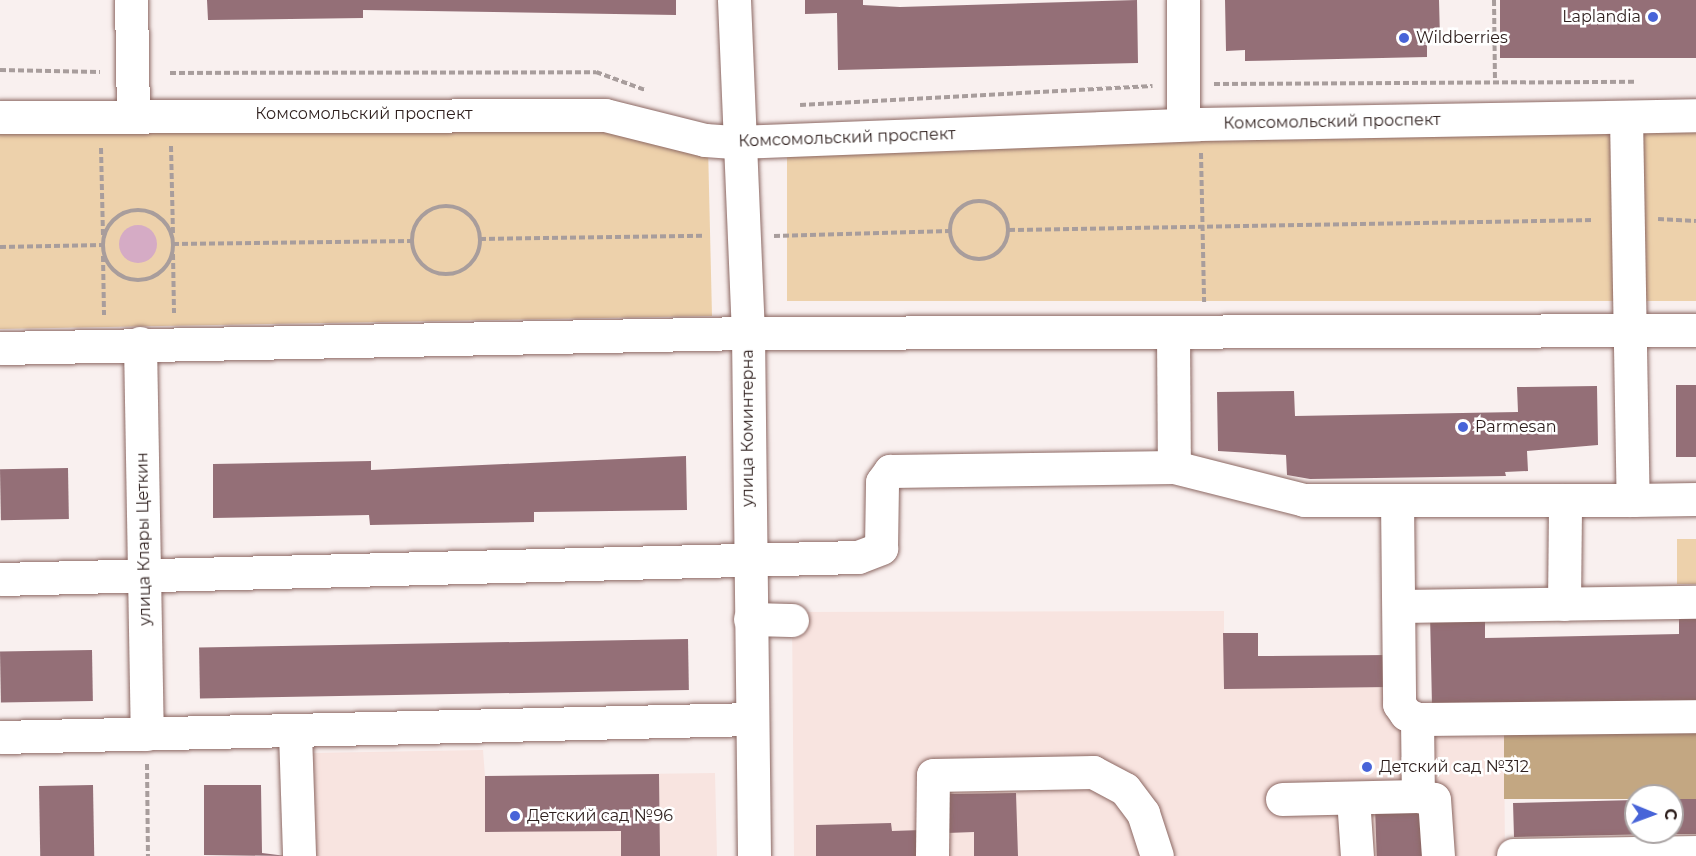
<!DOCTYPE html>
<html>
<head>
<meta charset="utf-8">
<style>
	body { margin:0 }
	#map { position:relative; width:1696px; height:856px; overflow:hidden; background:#f9f0ef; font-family:Montserrat,sans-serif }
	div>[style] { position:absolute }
	.built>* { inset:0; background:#f8e4e0 }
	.green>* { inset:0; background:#edd1ab; transform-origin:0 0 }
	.forest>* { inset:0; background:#c3a782; transform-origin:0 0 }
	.water>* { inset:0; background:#d5abc5 }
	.round { border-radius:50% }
	.building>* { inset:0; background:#946f77; transform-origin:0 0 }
	.path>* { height:4px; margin-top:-2px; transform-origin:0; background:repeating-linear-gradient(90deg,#a89d9c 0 6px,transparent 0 9px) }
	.path>.ring { margin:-2px; padding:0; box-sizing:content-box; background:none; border:4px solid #a89d9c; border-radius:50% }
	.roads { filter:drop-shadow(0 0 2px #8c6863) drop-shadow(0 0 2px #8c6863) }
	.minor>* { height:33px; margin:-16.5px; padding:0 16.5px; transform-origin:16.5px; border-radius:16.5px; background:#fff }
	.dots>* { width:16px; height:16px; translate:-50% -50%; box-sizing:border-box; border:3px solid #fff; border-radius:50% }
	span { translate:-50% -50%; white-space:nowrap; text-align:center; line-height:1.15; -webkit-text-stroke:5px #fff; paint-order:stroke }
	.poi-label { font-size:16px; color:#2e1f1d }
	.right { translate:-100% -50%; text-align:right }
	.left { translate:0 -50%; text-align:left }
	.street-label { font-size:16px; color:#2e1f1d }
	.north { position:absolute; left:1624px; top:784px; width:60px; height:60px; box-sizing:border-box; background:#fff; border:2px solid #aba5a5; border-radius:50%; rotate:91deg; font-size:16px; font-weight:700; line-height:24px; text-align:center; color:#2e1f1d }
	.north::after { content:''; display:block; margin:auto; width:21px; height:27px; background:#4864d8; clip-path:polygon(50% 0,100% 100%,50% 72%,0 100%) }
</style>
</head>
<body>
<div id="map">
	<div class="built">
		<i style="clip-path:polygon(1224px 611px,1224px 688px,1390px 687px,1390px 722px,1401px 731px,1504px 729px,1505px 856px,794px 856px,792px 612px)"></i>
		<i style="clip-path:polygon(483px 750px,485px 776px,715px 773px,717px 856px,316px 856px,313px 753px)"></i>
	</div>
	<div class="green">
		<i style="clip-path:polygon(566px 122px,708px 146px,712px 316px,0 329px,0 127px)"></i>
		<i style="left:1696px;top:131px;width:170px;height:909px;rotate:90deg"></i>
		<i style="left:1677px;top:539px;width:19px;height:45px"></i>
	</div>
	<div class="forest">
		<i style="left:1696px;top:726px;width:73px;height:192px;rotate:90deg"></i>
	</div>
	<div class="water">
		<i class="round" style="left:119px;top:225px;width:38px;height:38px"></i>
	</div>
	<div class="building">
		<i style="clip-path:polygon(207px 0,676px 0,676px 15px,363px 10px,363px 18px,208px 20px)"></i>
		<i style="clip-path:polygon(805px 0,863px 0,863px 5px,900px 7px,1137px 0,1138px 63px,838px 70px,837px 13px,805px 14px)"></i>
		<i style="clip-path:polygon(1225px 0,1439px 0,1440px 38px,1427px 38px,1427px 57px,1245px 61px,1245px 50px,1226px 51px)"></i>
		<i style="left:1500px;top:0;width:196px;height:58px"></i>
		<i style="left:1696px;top:385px;width:72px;height:20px;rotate:90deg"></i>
		<i style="clip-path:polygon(1597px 386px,1598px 445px,1527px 451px,1528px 471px,1505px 472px,1506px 476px,1310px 479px,1287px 475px,1286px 455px,1218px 451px,1217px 392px,1294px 391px,1295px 416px,1518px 412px,1517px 387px)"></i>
		<i style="clip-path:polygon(686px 456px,687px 510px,534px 512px,534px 522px,370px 525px,369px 515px,213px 518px,213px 464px,371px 461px,371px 470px)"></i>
		<i style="left:68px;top:468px;width:51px;height:68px;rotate:89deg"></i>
		<i style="clip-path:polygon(1696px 608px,1696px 701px,1432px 706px,1430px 614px,1485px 613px,1485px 638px,1679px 634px,1679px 609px)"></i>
		<i style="clip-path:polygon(1223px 633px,1258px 633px,1258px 656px,1389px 655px,1390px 687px,1224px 689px)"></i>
		<i style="left:688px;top:639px;width:51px;height:489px;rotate:89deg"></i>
		<i style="left:92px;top:650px;width:51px;height:92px;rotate:89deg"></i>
		<i style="clip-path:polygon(659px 774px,660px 856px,621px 856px,621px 831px,485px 832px,485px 776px)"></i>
		<i style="left:93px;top:785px;width:71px;height:54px;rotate:89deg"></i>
		<i style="clip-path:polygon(204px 785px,261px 785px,262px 853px,286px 856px,204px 855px)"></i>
		<i style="clip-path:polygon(1016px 793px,1018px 856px,974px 856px,974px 832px,947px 833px,947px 794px)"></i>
		<i style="left:1672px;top:799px;width:24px;height:35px"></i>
		<i style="clip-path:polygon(1636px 800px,1636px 832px,1660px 834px,1514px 837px,1513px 803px)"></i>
		<i style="left:1427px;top:806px;width:50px;height:52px;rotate:88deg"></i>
		<i style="clip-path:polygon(891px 823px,892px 831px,922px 830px,923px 856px,816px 856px,816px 825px)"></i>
	</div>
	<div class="path">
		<i style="left:1494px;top:0;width:82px;rotate:89.3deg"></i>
		<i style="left:0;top:70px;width:100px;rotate:1.1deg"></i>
		<i style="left:170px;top:73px;width:426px;rotate:-0.1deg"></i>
		<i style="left:596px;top:72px;width:52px;rotate:20.2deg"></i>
		<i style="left:1214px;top:84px;width:421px;rotate:-0.3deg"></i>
		<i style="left:800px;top:105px;width:353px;rotate:-3.1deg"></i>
		<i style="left:171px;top:146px;width:89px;rotate:88.7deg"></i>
		<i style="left:101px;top:148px;width:89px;rotate:88.7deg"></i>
		<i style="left:1201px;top:153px;width:149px;rotate:88.8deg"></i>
		<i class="ring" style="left:950px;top:201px;width:54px;height:54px"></i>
		<i class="ring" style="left:412px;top:206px;width:64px;height:64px"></i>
		<i class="ring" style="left:103px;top:210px;width:66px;height:66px"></i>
		<i style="left:1658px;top:219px;width:38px;rotate:3deg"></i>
		<i style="left:1009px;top:230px;width:585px;rotate:-0.98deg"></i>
		<i style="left:774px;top:236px;width:176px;rotate:-1.6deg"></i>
		<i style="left:480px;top:239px;width:224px;rotate:-0.8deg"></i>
		<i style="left:173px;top:244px;width:239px;rotate:-0.7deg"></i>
		<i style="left:0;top:247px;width:103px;rotate:-1.1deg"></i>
		<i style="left:173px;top:254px;width:59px;rotate:89deg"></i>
		<i style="left:103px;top:256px;width:59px;rotate:89deg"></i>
		<i style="left:147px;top:764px;width:92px;rotate:89.4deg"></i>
	</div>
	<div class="roads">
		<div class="minor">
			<i style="left:131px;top:0;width:115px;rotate:89deg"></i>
			<i style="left:734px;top:0;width:333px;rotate:87.6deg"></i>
			<i style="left:748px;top:333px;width:523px;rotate:89.34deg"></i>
			<i style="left:1183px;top:0;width:124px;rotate:90deg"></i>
			<i style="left:0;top:117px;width:605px;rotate:-0.19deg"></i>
			<i style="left:605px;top:115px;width:103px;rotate:14deg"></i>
			<i style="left:705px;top:140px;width:32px;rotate:4deg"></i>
			<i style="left:737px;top:142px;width:462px;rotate:-2.2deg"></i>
			<i style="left:1199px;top:124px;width:497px;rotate:-1deg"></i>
			<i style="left:1626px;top:117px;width:383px;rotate:89deg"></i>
			<i style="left:1633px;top:500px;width:63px;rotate:-0.9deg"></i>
			<i style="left:1173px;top:335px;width:132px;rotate:89.6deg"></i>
			<i style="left:140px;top:343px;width:391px;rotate:89deg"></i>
			<i style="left:0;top:348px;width:748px;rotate:-1.15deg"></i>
			<i style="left:748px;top:333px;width:948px;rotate:-0.18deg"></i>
			<i style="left:1397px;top:500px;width:204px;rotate:89.4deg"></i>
			<i style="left:1399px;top:704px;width:12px;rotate:55deg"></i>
			<i style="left:1406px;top:714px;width:12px;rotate:24deg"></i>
			<i style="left:1417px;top:719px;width:279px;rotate:-0.6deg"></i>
			<i style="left:0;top:579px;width:858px;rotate:-1.47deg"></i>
			<i style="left:858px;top:557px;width:25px;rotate:-21deg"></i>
			<i style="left:881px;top:548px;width:66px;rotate:-89.1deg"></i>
			<i style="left:882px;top:482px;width:14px;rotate:-54deg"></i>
			<i style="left:890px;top:471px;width:284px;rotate:-0.8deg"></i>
			<i style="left:1174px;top:467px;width:134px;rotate:14.2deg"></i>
			<i style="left:1304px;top:500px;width:329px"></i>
			<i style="left:1564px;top:604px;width:104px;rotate:-89.4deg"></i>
			<i style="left:1399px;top:606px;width:297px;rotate:-0.8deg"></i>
			<i style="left:750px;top:619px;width:42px;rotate:1.4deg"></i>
			<i style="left:1417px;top:719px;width:77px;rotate:89.3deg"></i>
			<i style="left:1418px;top:796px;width:16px;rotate:11deg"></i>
			<i style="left:1434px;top:799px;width:57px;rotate:86deg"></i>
			<i style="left:295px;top:733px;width:123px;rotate:88.1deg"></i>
			<i style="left:0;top:737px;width:752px;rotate:-1.37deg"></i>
			<i style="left:1353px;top:798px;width:58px;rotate:86.1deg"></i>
			<i style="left:1282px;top:799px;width:136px;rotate:-1.3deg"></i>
			<i style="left:1513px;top:855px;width:183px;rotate:-0.9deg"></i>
			<i style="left:932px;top:856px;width:81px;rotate:-89.3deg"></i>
			<i style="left:933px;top:775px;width:160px;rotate:-1.1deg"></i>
			<i style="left:1093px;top:772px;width:36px;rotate:28deg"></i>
			<i style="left:1125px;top:789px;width:30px;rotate:53deg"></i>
			<i style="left:1143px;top:813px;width:45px;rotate:72deg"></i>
		</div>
	</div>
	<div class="dots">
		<i style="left:1653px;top:17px;background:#4864d8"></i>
		<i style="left:1404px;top:38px;background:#4864d8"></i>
		<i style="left:1463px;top:427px;background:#4864d8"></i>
		<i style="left:1367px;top:767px;background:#4864d8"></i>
		<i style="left:515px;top:816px;background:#4864d8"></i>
	</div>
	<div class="poi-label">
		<span class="right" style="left:1641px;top:17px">Laplandia</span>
		<span class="left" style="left:1416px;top:38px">Wildberries</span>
		<span class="left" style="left:1475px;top:427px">Parmesan</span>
		<span class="left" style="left:1379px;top:767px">Детский сад №312</span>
		<span class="left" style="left:527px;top:816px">Детский сад №96</span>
	</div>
	<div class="street-label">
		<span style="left:364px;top:114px">Комсомольский проспект</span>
		<span style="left:1332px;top:122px;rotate:-1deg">Комсомольский проспект</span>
		<span style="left:847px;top:138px;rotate:-2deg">Комсомольский проспект</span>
		<span style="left:748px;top:428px;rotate:-90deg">улица Коминтерна</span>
		<span style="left:144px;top:539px;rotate:-91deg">улица Клары Цеткин</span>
	</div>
	<div class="north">С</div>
</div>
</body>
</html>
